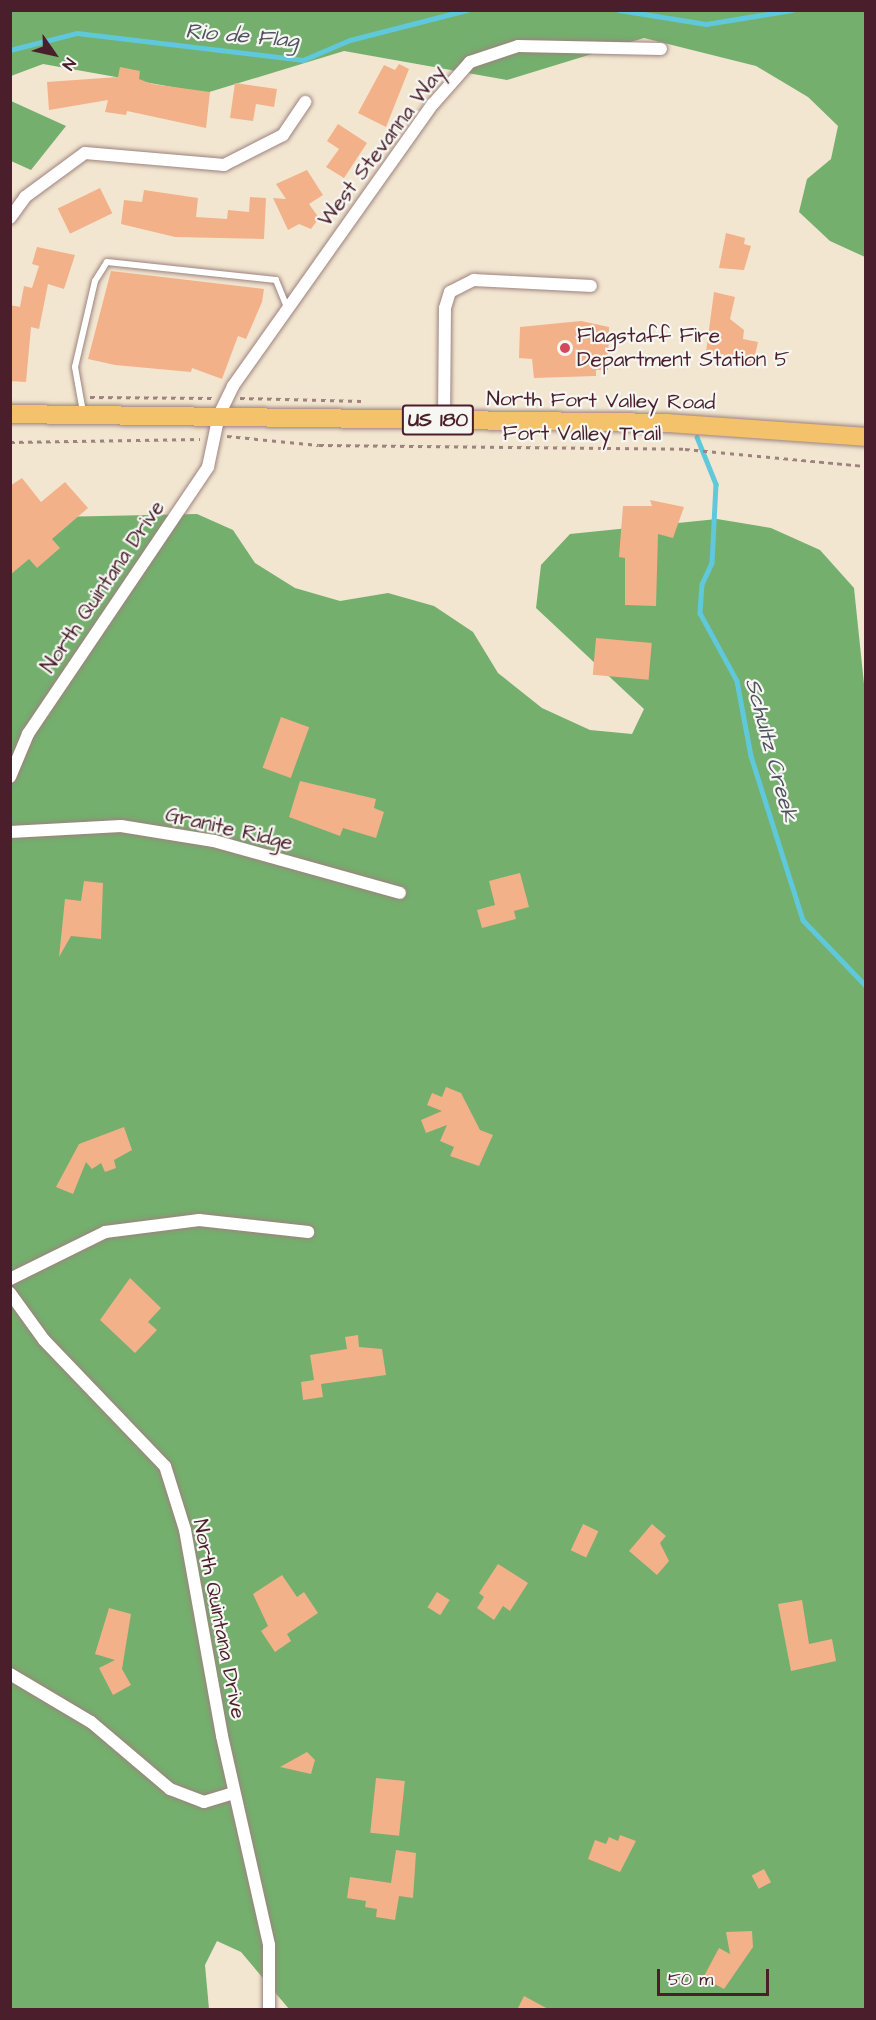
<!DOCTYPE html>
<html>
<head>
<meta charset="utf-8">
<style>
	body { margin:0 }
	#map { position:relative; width:876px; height:2020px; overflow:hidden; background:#f2e6d1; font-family:"Architects Daughter",sans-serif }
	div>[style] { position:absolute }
	.forest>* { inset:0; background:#74af6e }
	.stream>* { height:4.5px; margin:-2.25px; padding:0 2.25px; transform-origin:2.25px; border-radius:2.25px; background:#5fc8da }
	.building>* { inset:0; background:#f2b188; transform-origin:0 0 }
	.path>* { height:3px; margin-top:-1.5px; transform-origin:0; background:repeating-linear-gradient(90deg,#9e827e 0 4.5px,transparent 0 9px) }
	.roads { filter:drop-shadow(0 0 2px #9e827e) drop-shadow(0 0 2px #9e827e) }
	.service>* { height:6px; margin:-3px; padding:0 3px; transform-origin:3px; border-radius:3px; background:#fff }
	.minor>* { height:12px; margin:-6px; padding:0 6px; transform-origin:6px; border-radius:6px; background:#fff }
	.primary>* { height:18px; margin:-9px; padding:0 9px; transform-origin:9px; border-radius:9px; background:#f4c26a }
	.dots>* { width:16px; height:16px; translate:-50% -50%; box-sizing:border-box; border:3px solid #f6f6f2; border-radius:50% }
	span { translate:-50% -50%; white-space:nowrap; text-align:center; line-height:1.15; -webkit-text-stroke:4.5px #f6f6f2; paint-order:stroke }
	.shield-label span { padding:2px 4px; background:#f6f6f2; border:2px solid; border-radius:4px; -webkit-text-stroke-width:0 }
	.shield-label { font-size:20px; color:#4a1f2b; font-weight:700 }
	.street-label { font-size:21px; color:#4a1f2b }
	.poi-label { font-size:21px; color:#4a1f2b }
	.left { translate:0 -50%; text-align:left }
	.water-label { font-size:22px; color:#505260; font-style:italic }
	.frame { position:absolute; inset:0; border:12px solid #4a1f2b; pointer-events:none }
	.north { position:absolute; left:24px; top:24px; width:60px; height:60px; -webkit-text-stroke:4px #f6f6f2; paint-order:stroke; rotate:124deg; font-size:16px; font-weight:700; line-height:24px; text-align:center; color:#4a1f2b }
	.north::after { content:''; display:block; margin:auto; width:21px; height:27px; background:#4a1f2b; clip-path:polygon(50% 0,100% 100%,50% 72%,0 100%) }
	.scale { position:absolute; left:657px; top:1969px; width:112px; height:27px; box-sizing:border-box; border:3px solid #4a1f2b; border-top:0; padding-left:8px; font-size:18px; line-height:21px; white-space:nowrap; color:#4a1f2b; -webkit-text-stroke:4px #f6f6f2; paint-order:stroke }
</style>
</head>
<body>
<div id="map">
	<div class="forest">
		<i style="clip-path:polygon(11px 11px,865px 11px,865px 257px,830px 241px,799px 212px,807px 179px,831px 159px,838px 126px,808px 97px,756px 66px,644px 38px,507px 80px,344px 51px,206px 93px,43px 64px,11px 76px)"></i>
		<i style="clip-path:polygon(11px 101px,66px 126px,31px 170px,11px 161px)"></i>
		<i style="clip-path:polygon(197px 514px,233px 530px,255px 563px,295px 588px,340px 601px,388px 593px,434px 606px,473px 632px,498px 673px,542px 708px,590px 730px,632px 734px,644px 709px,536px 608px,541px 565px,570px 534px,717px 519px,771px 528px,820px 550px,854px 588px,866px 703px,865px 2009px,289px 2009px,241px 1952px,217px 1941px,205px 1965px,209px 2009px,11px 2010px,11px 531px,55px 517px)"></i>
	</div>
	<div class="stream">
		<i style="left:619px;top:10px;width:88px;rotate:9.1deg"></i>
		<i style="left:706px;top:24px;width:87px;rotate:-9.2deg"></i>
		<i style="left:10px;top:50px;width:69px;rotate:-14.2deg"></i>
		<i style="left:77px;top:33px;width:228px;rotate:6.8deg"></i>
		<i style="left:303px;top:60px;width:51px;rotate:-23.1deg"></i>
		<i style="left:350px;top:40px;width:121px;rotate:-14.4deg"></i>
		<i style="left:697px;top:437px;width:51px;rotate:68deg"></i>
		<i style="left:716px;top:484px;width:79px;rotate:92.9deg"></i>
		<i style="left:712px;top:563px;width:23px;rotate:115deg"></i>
		<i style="left:702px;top:584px;width:29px;rotate:94deg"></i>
		<i style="left:700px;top:613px;width:77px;rotate:61.4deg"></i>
		<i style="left:737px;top:681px;width:76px;rotate:79.4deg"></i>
		<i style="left:751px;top:756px;width:172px;rotate:72.4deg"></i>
		<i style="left:803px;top:920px;width:91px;rotate:46.3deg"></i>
	</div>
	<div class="building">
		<i style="clip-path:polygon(399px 64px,409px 69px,386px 127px,358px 113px,384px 65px,395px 70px)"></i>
		<i style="clip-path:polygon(120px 67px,140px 71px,139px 79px,152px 84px,210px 92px,206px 128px,127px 111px,126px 115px,105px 112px,108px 100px,49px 110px,47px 82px,118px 77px)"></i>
		<i style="clip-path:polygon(235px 83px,277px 89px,274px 107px,256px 104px,253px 121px,230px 118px)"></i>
		<i style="clip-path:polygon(338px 124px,367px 143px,344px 178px,326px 167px,339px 149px,327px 141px)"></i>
		<i style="clip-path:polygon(307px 170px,323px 195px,309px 204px,319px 218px,311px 229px,299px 224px,288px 230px,273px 198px,286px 199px,276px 184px)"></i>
		<i style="left:100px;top:188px;width:28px;height:47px;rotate:64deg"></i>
		<i style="clip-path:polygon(144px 190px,198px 198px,196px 217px,227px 219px,228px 210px,249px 212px,250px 197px,266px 198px,264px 239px,175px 237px,121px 224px,124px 200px,142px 202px)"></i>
		<i style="clip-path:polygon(726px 233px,745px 238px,744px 244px,751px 246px,744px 270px,719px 268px)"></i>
		<i style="clip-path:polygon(37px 247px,75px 255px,64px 289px,48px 284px,39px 329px,31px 327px,26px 382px,10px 381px,10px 305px,20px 307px,24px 286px,32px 288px,39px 266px,32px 264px)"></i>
		<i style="clip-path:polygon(111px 271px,264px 289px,262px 302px,246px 339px,238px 336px,222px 379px,192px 368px,191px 372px,115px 365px,88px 359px)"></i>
		<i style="clip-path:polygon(714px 292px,735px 297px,730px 319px,744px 330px,743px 339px,758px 342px,752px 368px,706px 352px)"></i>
		<i style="clip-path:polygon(581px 321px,609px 327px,608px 370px,596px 370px,596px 376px,534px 378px,532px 359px,519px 358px,520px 327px)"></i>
		<i style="clip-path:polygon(22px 478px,41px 502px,65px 482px,88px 508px,52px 539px,60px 548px,37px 568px,29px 559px,10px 575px,10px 486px)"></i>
		<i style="clip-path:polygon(650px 500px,684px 507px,673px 538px,658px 534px,656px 606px,625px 605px,625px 558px,619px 557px,623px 506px,652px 506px)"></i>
		<i style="left:596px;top:638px;width:56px;height:37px;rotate:5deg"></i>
		<i style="left:281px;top:717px;width:30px;height:54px;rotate:20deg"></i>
		<i style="clip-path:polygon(300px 781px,376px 799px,374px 808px,384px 812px,376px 838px,343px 828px,340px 836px,289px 817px)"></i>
		<i style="clip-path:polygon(520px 873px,529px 907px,514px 911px,516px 919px,482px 928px,477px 910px,495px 905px,489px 881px)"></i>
		<i style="clip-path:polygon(84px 881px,103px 883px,101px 939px,71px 936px,59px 957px,65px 899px,81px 901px)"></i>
		<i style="clip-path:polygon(446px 1087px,461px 1093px,480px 1130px,493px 1135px,479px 1166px,450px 1156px,454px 1147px,440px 1141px,447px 1125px,426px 1133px,421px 1120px,442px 1111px,427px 1105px,432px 1093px,442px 1097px)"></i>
		<i style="clip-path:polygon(124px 1127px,132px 1150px,114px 1160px,116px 1168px,105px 1172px,101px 1163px,92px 1169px,86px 1162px,73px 1194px,56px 1187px,79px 1144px)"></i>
		<i style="clip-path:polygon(130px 1278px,161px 1308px,148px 1322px,157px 1330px,135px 1353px,100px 1320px)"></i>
		<i style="clip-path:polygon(358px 1335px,359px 1347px,382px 1349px,386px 1375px,321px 1384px,323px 1397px,303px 1400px,301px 1382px,314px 1380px,310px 1355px,347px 1349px,345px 1337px)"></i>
		<i style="left:583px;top:1524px;width:17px;height:29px;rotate:25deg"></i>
		<i style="clip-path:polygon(652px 1524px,666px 1536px,660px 1543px,669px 1561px,657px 1575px,629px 1551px)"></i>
		<i style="clip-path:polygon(498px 1564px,528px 1583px,510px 1611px,503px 1606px,494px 1620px,477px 1608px,484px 1597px,479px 1593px)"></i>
		<i style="clip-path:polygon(282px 1575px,297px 1597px,304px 1592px,318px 1613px,287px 1634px,291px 1641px,275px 1652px,261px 1631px,268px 1626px,253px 1594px)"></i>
		<i style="left:437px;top:1592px;width:15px;height:18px;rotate:32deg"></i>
		<i style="clip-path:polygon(802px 1600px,809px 1644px,832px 1639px,836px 1661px,791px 1671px,778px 1604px)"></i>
		<i style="clip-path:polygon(109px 1608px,131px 1614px,122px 1669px,131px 1685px,113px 1695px,99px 1668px,115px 1660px,95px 1654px)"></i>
		<i style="clip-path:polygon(307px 1752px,315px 1760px,311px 1774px,280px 1767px)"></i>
		<i style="left:376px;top:1778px;width:29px;height:55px;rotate:6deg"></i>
		<i style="clip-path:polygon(620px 1835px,636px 1841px,620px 1872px,588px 1859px,595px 1840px,606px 1844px,609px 1837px,618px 1841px)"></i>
		<i style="clip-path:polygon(396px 1850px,416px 1853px,413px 1898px,399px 1896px,395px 1920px,376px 1917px,377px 1909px,365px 1907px,366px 1901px,347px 1898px,350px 1877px,391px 1883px)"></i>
		<i style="left:764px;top:1869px;width:15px;height:14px;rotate:62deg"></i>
		<i style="clip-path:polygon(752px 1931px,753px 1947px,724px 1989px,703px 1978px,719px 1948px,730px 1954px,726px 1932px)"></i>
		<i style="clip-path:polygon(524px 1996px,550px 2010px,517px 2010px)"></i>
	</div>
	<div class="path">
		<i style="left:90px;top:397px;width:123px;rotate:0.5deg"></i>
		<i style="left:240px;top:398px;width:122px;rotate:1.4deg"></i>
		<i style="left:227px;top:436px;width:92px;rotate:5.6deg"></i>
		<i style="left:319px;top:445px;width:366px;rotate:0.6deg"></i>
		<i style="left:685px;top:449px;width:182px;rotate:5.4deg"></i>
		<i style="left:10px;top:442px;width:190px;rotate:-0.9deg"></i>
	</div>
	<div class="roads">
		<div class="service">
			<i style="left:83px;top:412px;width:46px;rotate:-100.1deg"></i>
			<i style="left:75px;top:367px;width:88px;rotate:-76.9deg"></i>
			<i style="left:95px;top:281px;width:22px;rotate:-58deg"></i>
			<i style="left:107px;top:262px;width:170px;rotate:6.1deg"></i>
			<i style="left:276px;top:280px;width:29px;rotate:68deg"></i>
		</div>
		<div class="minor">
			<i style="left:10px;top:218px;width:26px;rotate:-54deg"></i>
			<i style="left:25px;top:197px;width:74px;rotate:-36.3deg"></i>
			<i style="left:85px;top:153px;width:140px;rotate:4.9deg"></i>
			<i style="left:224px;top:165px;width:66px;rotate:-27deg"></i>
			<i style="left:283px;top:135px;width:40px;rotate:-56deg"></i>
			<i style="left:444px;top:420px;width:112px;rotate:-89.5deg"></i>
			<i style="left:445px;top:308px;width:17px;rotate:-73deg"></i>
			<i style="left:450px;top:292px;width:27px;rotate:-27deg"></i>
			<i style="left:474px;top:280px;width:117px;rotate:2.9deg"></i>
			<i style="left:10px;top:777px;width:47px;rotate:-67.3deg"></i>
			<i style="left:28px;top:734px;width:322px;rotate:-56deg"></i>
			<i style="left:208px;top:467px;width:53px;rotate:-78.1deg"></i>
			<i style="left:219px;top:415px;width:32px;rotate:-64deg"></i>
			<i style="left:233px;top:386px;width:346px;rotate:-54.7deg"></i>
			<i style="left:433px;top:104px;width:56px;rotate:-48.6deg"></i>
			<i style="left:470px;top:62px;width:51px;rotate:-18.4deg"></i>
			<i style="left:518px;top:46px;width:143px;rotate:1.2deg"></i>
			<i style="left:10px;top:832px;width:111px;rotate:-3.1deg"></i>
			<i style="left:121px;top:826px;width:94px;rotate:9.2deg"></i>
			<i style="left:214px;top:841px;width:193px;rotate:15.6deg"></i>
			<i style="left:10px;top:1279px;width:106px;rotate:-26.3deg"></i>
			<i style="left:105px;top:1232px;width:95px;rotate:-7.3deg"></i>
			<i style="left:199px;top:1220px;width:110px;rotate:6.3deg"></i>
			<i style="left:10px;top:1293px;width:58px;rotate:54.1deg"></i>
			<i style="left:44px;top:1340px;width:175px;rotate:46.2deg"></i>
			<i style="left:165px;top:1466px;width:67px;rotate:72.6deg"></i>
			<i style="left:185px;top:1530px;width:209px;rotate:79.8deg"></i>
			<i style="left:222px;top:1736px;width:214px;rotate:77.3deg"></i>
			<i style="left:269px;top:1945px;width:65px;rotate:90deg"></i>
			<i style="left:10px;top:1674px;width:94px;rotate:30.7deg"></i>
			<i style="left:91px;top:1722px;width:104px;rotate:40.3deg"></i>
			<i style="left:170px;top:1789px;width:36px;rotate:21deg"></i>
			<i style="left:204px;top:1802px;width:31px;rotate:-17deg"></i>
		</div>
		<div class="primary">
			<i style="left:10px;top:414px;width:657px;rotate:0.78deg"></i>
			<i style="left:667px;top:423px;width:199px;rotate:4deg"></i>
		</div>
	</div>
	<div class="dots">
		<i style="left:565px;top:348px;background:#d1495b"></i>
	</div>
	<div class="shield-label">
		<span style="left:438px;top:420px">US 180</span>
	</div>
	<div class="street-label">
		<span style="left:382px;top:146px;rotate:-53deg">West Stevanna Way</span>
		<span style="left:601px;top:401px;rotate:1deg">North Fort Valley Road</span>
		<span style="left:582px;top:434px">Fort Valley Trail</span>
		<span style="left:103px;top:587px;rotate:-56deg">North Quintana Drive</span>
		<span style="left:229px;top:829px;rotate:13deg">Granite Ridge</span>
		<span style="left:219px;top:1619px;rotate:79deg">North Quintana Drive</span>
	</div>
	<div class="poi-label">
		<span class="left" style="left:577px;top:348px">Flagstaff Fire<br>Department Station 5</span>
	</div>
	<div class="water-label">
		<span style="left:242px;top:36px;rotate:5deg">Rio de Flag</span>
		<span style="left:771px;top:750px;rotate:75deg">Schultz Creek</span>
	</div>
	<div class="frame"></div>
	<div class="north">N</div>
	<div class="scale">50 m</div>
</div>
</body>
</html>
